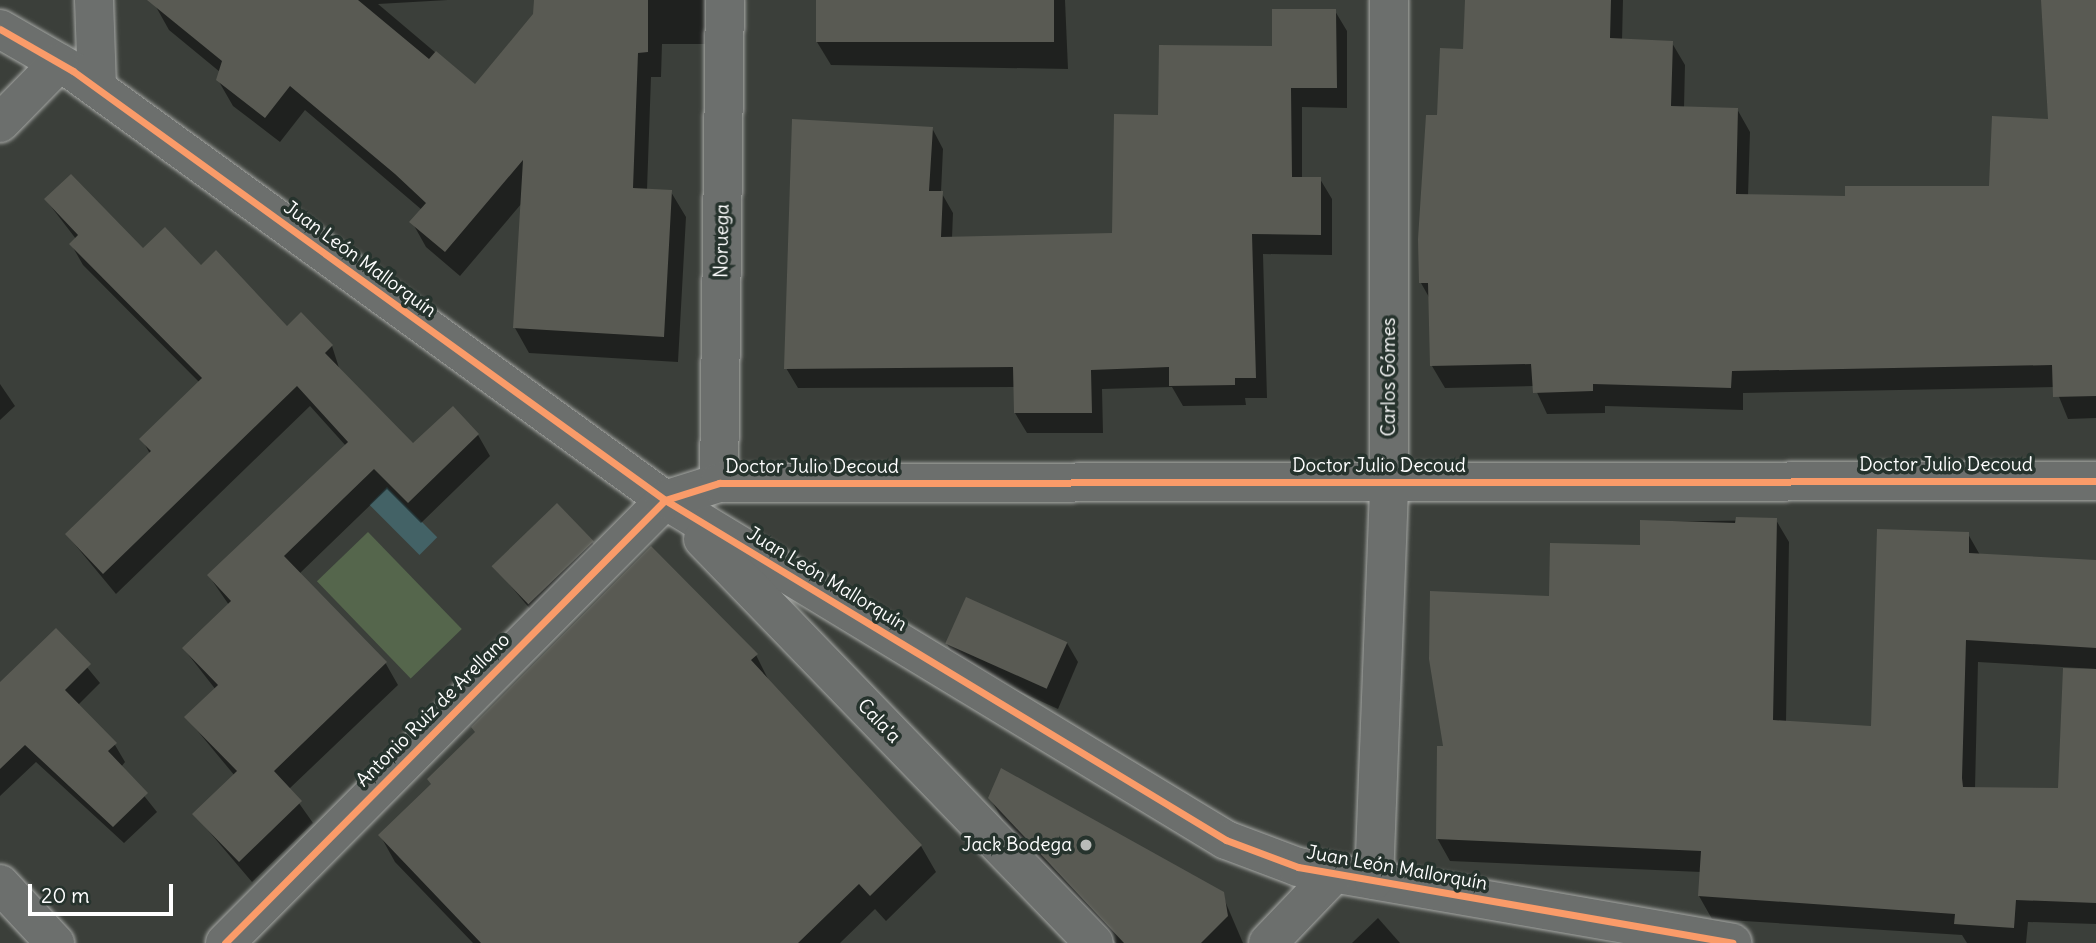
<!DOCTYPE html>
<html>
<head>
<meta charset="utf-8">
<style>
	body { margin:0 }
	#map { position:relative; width:2096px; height:943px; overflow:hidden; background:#3b3f3a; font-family:Delius,sans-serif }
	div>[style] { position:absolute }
	.green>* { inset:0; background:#55664c; transform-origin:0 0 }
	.water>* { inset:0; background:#436266; transform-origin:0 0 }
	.shadow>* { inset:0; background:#0007 }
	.building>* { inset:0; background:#595a53; transform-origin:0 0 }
	.roads { filter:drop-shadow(0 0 2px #a7a9a6) drop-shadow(0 0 2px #a7a9a6) }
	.minor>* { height:38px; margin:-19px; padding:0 19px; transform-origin:19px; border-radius:19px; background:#6c6f6d }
	.cycleway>* { height:7px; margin:-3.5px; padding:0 3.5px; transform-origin:3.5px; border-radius:3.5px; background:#fa9b69 }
	.dots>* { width:19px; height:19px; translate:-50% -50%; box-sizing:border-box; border:4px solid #26332d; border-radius:50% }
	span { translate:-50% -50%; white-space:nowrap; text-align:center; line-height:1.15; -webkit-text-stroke:7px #26332d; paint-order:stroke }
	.street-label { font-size:19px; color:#fff }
	.poi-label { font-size:19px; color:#fff }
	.right { translate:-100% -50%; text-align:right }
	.scale { position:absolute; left:28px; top:884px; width:145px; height:32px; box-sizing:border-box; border:4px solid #fff; border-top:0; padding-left:9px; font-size:21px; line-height:24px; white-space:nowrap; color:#fff; -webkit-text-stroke:5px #26332d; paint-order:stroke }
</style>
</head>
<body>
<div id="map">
	<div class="green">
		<i style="left:368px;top:532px;width:135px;height:71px;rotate:46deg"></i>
	</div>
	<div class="water">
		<i style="left:387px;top:487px;width:71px;height:25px;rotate:45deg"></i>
	</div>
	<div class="shadow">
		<i style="clip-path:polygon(159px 0,448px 0,378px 4px,475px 86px,547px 0,717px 0,717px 44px,662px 44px,661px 77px,651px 77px,647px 190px,671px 192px,686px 217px,678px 362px,529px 353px,515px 328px,522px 203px,460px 276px,426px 247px,412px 222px,422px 210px,305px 110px,280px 142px,233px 106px,218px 80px,220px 72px,169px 30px,155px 5px)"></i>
		<i style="clip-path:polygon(818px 0,1065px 0,1068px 69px,831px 65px,817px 42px)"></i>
		<i style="clip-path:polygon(1467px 0,1623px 0,1622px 41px,1672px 43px,1685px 65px,1684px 108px,1737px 109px,1750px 132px,1748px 196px,1846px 198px,1990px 187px,2050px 121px,2043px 0,2096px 0,2096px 418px,2068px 419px,2055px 387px,1743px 393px,1743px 410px,1605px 406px,1605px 413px,1547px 414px,1534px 386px,1445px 388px,1432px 366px,1430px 299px,1421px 283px,1439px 117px,1465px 51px)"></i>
		<i style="clip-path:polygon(1335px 11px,1347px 31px,1347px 108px,1302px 107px,1302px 179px,1320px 179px,1332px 199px,1332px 255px,1263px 254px,1267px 398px,1245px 398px,1246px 405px,1183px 406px,1172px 387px,1102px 389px,1103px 433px,1027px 433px,1015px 413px,1015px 387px,798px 388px,786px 368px,932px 128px,943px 149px,941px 192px,953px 213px,952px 238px,1113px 235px,1160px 117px)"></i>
		<i style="clip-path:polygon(46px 200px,143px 250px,201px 267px,287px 328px,332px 346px,340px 371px,413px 446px,478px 435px,490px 456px,421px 523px,387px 489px,299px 574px,386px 664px,398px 685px,289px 789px,313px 823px,252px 882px,195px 815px,235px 776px,186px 717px,216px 690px,184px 649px,229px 605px,209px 576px,346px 446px,310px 406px,116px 594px,67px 535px,150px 454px,142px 439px,200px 383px,83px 265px,71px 244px,76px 239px)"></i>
		<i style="clip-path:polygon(0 384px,15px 406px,0 420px)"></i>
		<i style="clip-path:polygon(1776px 520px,1789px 542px,1786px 723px,1873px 728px,1968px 534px,1980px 555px,2096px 562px,2096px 669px,1978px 662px,1975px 789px,2060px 790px,2096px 738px,2096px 924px,2028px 922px,2026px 943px,1967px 943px,1962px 935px,1712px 919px,1699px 896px,1701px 872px,1450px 861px,1437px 838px,1445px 748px,1551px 597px,1641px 546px,1642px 522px)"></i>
		<i style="clip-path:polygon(592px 542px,603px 561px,542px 623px,494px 566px)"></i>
		<i style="clip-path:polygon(56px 630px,100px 683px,77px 706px,115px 745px,125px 762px,121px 767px,157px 812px,124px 843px,36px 762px,0 796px,0 685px)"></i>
		<i style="clip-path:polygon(1067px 643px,1078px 662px,1058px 709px,959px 664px,947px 644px)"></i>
		<i style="clip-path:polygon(756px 655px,770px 683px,921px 846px,936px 872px,886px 921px,875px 909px,840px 943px,473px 943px,395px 862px,380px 835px)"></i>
		<i style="clip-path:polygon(990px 798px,1222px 894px,1243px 943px,1116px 943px,1006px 826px)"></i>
		<i style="clip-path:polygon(1378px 918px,1400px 943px,1352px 943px)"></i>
	</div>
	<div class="building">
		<i style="clip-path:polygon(147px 0,358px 0,429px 59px,436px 51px,475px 84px,533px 14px,534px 0,648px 0,648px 52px,638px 53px,633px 188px,672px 190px,664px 337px,513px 328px,523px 160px,445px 252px,409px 222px,426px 203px,395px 174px,290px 86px,265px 118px,216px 80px,222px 61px)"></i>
		<i style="left:816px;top:0;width:238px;height:42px"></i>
		<i style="clip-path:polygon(1465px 0,1611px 0,1610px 38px,1673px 41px,1671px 106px,1738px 108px,1736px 194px,1845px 196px,1845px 186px,1989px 186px,1992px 116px,2048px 119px,2041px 0,2096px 0,2096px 396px,2053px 397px,2052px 365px,1732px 371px,1731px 388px,1593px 384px,1593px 391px,1533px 393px,1531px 364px,1430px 366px,1428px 283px,1419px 283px,1418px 239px,1426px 115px,1437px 115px,1440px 48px,1463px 49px)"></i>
		<i style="clip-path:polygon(1272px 9px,1336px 9px,1337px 88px,1291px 88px,1292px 177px,1321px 177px,1321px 235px,1252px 234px,1256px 378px,1235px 378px,1235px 385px,1169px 386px,1169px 367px,1091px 370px,1092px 413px,1014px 413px,1013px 367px,784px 369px,792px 119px,933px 127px,929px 191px,943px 191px,941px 237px,1112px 233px,1114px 114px,1158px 115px,1159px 45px,1272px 46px)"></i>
		<i style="clip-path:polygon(71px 174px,143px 248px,165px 227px,201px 265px,216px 250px,287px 326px,301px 312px,333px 345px,325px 353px,413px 443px,453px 406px,479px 434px,408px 503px,374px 469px,284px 556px,387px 662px,274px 771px,302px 801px,239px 862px,192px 814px,237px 771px,184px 717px,218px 685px,182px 648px,231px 601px,207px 575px,348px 442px,297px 386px,103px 574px,65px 534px,151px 451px,139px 439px,202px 378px,69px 244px,78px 235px,44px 199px)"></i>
		<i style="left:557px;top:503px;width:53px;height:91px;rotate:46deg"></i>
		<i style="clip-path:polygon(1736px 517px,1777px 518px,1773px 720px,1871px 726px,1877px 529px,1969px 532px,1969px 553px,2096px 560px,2096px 648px,1966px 640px,1962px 778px,1963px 787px,2058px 788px,2063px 668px,2096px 669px,2096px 903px,2016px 900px,2014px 928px,1954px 924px,1955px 914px,1698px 896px,1701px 851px,1436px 839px,1437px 746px,1443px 746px,1429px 659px,1430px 591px,1549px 596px,1550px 543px,1640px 545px,1640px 520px,1735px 523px)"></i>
		<i style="clip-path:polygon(651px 546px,758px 654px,751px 660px,922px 845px,870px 896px,859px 884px,798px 943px,481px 943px,378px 835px,431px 784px,427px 779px,475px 732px,471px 727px)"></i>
		<i style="left:966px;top:597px;width:111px;height:51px;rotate:24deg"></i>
		<i style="clip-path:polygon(56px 628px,91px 664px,65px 690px,117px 743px,108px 751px,148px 793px,113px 827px,25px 745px,0 769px,0 682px)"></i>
		<i style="clip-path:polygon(1001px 768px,1224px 892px,1228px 916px,1201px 943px,1124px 943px,988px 798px)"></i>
	</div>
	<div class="roads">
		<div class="minor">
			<i style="left:94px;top:0;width:88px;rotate:88deg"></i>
			<i style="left:0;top:29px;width:84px;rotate:29.9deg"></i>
			<i style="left:73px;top:71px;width:731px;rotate:35.93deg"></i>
			<i style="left:665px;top:500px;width:656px;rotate:31.22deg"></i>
			<i style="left:1226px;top:840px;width:77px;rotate:20.6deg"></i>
			<i style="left:1298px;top:867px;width:441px;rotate:9.9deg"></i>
			<i style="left:0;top:123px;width:84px;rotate:-45.5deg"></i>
			<i style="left:719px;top:483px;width:483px;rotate:-89.3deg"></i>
			<i style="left:703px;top:539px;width:562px;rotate:45.94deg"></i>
			<i style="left:1374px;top:880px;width:398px;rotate:-87.8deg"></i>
			<i style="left:1389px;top:482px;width:482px;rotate:-90deg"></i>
			<i style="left:0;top:884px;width:81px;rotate:47deg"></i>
			<i style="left:225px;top:943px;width:624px;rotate:-45.19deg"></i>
			<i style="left:665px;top:500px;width:57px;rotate:-17.5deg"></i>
			<i style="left:719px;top:483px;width:1377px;rotate:-0.08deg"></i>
			<i style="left:1268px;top:943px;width:95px;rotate:-46.3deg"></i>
		</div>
	</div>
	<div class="cycleway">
		<i style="left:0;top:29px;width:84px;rotate:29.9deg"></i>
		<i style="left:73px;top:71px;width:731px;rotate:35.93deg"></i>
		<i style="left:665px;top:500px;width:656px;rotate:31.22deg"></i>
		<i style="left:1226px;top:840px;width:77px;rotate:20.6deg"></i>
		<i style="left:1298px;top:867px;width:441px;rotate:9.9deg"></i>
		<i style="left:225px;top:943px;width:624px;rotate:-45.19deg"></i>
		<i style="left:665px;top:500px;width:57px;rotate:-17.5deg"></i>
		<i style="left:719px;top:483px;width:1377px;rotate:-0.08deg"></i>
	</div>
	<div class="dots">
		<i style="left:1086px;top:845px;background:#babcba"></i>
	</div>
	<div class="street-label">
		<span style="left:722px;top:241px;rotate:-89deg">Noruega</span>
		<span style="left:360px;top:259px;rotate:36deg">Juan León Mallorquín</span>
		<span style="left:1389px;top:377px;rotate:-90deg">Carlos Gómes</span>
		<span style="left:1946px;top:465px">Doctor Julio Decoud</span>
		<span style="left:1379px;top:466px">Doctor Julio Decoud</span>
		<span style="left:812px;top:467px">Doctor Julio Decoud</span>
		<span style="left:827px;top:579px;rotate:31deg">Juan León Mallorquín</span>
		<span style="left:433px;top:710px;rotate:-45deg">Antonio Ruiz de Arellano</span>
		<span style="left:879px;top:721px;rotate:46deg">Cala'a</span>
		<span style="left:1397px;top:868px;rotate:10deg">Juan León Mallorquín</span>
	</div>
	<div class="poi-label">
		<span class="right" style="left:1072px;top:845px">Jack Bodega</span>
	</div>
	<div class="scale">20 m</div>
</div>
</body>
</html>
